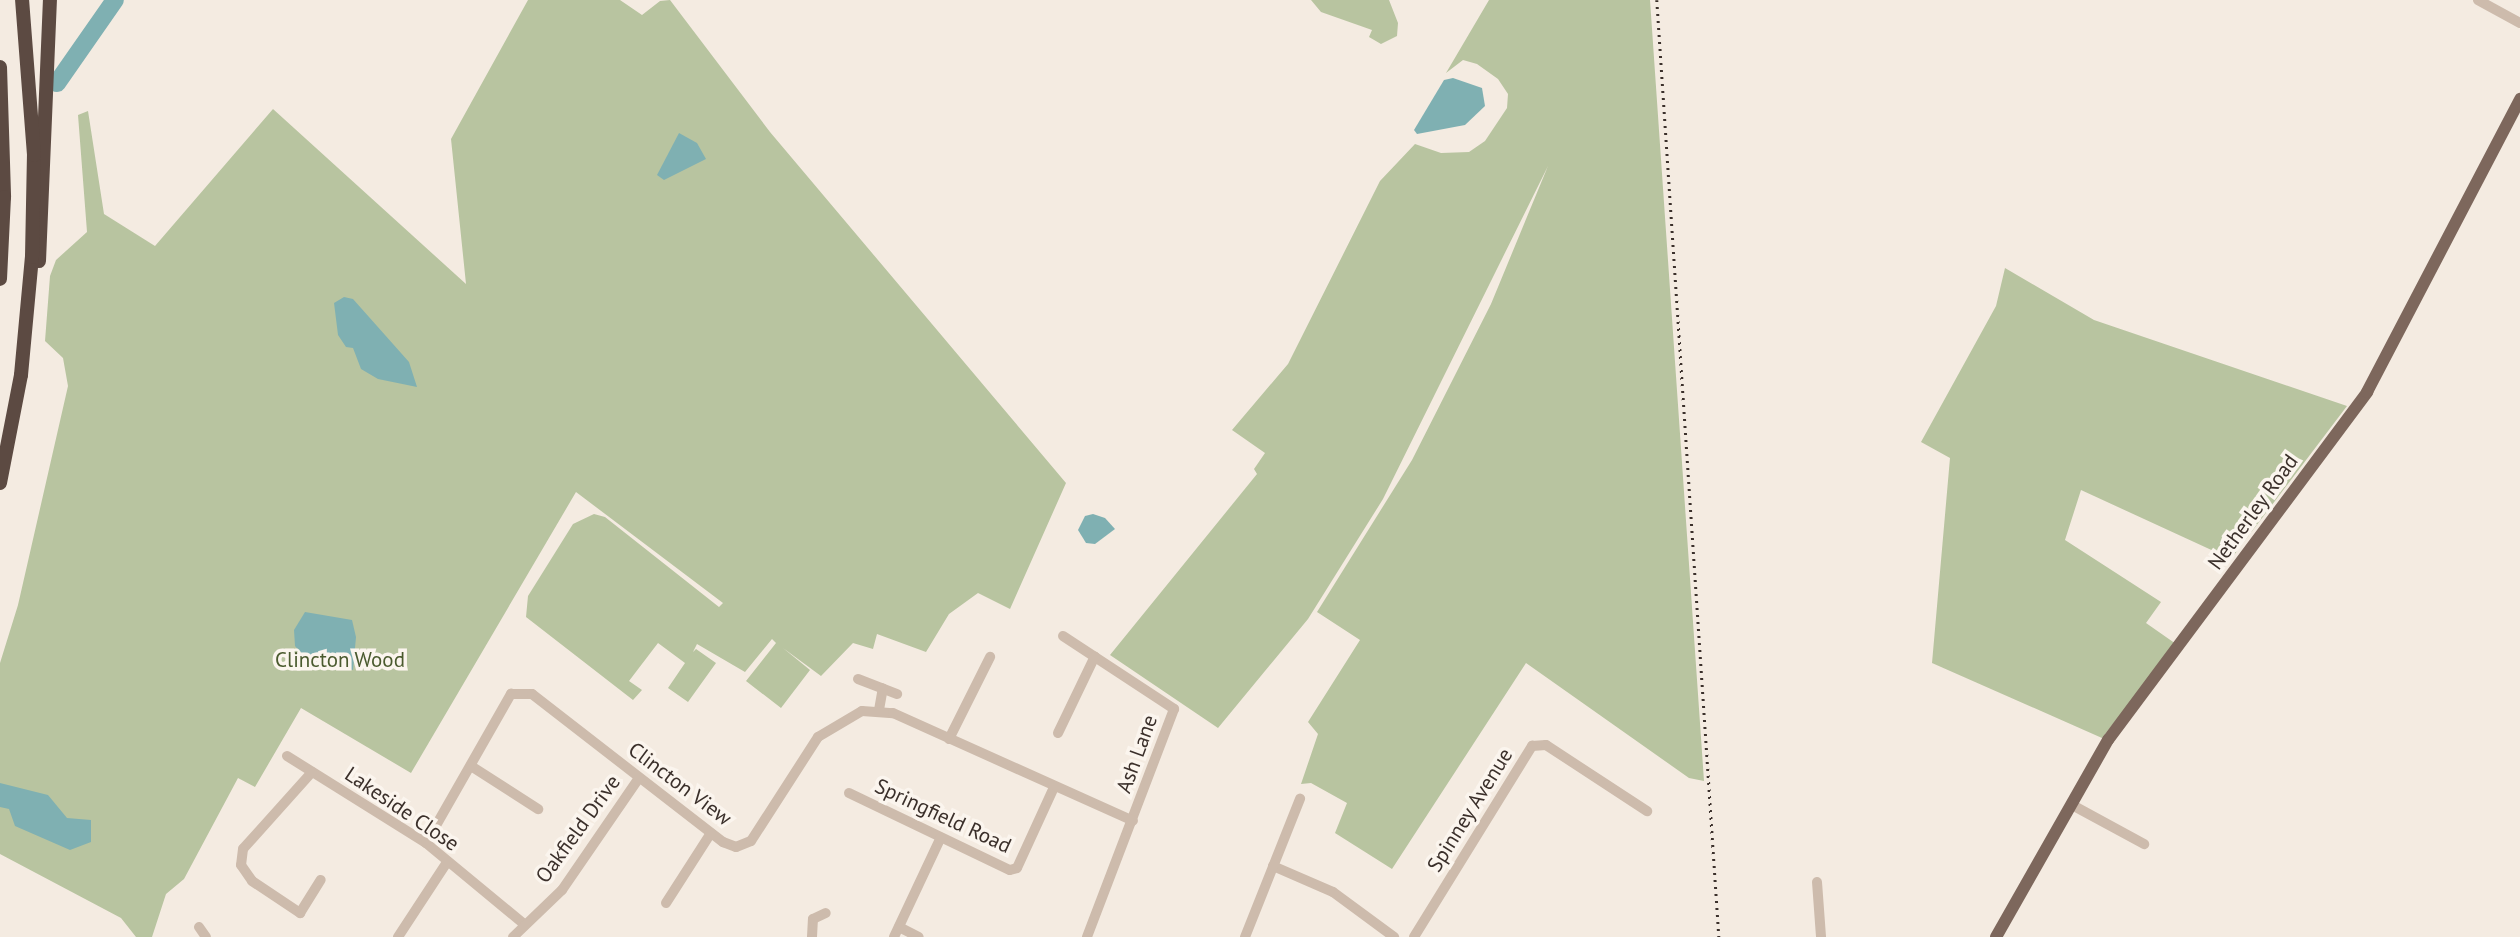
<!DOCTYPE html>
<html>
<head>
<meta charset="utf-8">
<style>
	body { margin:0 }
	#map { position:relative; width:2520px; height:937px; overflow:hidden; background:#f4ebe1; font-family:"PT Sans",sans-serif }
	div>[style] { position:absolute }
	.green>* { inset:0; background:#b8c4a0 }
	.water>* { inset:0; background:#7fb0b2 }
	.river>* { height:18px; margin:-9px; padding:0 9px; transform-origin:9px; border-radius:9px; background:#7fb0b2 }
	.minor>* { height:10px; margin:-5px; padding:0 5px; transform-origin:5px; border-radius:5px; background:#cdbbac }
	.major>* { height:12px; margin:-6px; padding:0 6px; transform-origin:6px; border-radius:6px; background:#7d675c }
	.highway>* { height:14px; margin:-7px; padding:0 7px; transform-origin:7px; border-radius:7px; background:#5c4a42 }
	.rail>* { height:2.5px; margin-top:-1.25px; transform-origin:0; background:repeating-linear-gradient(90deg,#3b302b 0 2px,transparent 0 7px) }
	span { translate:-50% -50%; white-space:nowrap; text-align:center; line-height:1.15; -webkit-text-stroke:7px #fbf5ee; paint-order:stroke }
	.street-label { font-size:21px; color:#3b302b }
	.park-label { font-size:21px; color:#4a5a2e }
</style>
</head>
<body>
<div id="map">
	<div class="green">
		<i style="clip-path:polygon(528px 0,620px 0,642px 15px,660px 1px,670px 0,770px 132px,1066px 483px,1010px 609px,978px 593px,949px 614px,926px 652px,877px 634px,873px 649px,853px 643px,821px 676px,783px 648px,810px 670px,781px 708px,746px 681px,776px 643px,772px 639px,745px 672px,697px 644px,693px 652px,696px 649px,716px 663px,688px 702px,668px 688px,685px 663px,658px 643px,629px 681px,642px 690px,633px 700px,526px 617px,528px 596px,573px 524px,594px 514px,605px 517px,719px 607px,723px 603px,576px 492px,411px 773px,301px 708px,255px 787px,238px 778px,184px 879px,166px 894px,152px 937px,136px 937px,121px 918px,0 854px,0 663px,18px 605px,68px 386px,63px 358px,45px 341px,50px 276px,56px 260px,87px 232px,78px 115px,88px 111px,104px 214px,155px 246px,273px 109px,466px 284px,451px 139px)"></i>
		<i style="clip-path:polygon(1311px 0,1389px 0,1398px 23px,1397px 36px,1381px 44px,1369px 37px,1372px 30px,1321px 12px)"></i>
		<i style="clip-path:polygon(1489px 0,1650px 0,1704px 781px,1689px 778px,1526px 663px,1392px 869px,1335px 833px,1347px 803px,1311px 783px,1301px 784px,1318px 734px,1308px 722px,1360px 640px,1317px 612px,1412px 460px,1491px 304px,1548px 166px,1383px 499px,1308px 619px,1218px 728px,1110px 655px,1257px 474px,1254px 469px,1265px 453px,1232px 430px,1288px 364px,1380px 181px,1415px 144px,1441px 153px,1469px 152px,1485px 141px,1507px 108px,1508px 94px,1498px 79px,1477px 64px,1463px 60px,1446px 73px)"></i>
		<i style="clip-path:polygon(2005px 268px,2094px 320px,2347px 406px,2231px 559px,2081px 490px,2065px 540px,2161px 602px,2146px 623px,2176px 644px,2102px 738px,1932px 663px,1950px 458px,1921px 442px,1996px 306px)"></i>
	</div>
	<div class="water">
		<i style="clip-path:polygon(1453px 78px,1482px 88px,1485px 106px,1465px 125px,1417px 134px,1414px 130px,1444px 80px)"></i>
		<i style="clip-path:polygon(679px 133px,697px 143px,706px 159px,664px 180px,657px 175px)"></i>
		<i style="clip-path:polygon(344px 297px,353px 299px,409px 362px,417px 387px,378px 379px,361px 369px,353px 348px,346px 347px,338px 335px,334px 303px)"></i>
		<i style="clip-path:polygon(1093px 514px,1105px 518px,1115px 529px,1095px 544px,1086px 543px,1078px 530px,1085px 516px)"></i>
		<i style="clip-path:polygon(305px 612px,352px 620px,356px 637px,353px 670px,303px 655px,295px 646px,294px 630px)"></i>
		<i style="clip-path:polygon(0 783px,48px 795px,67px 818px,91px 820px,91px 842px,70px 850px,15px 826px,9px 809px,0 807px)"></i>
	</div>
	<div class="river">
		<i style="left:57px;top:83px;width:101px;rotate:-55.1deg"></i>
	</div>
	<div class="minor">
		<i style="left:2478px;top:0;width:48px;rotate:28.7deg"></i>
		<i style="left:1063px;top:636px;width:133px;rotate:33.3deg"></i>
		<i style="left:1174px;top:709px;width:244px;rotate:110.9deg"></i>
		<i style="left:858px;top:679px;width:42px;rotate:21deg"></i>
		<i style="left:879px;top:710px;width:22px;rotate:-80deg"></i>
		<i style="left:1058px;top:733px;width:85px;rotate:-64.3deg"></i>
		<i style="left:949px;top:739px;width:92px;rotate:-63.4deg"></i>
		<i style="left:287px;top:756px;width:164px;rotate:32deg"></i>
		<i style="left:426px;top:843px;width:127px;rotate:39.6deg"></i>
		<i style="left:471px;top:766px;width:80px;rotate:32.7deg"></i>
		<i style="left:312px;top:772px;width:103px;rotate:131.9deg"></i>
		<i style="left:243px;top:849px;width:16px;rotate:97deg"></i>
		<i style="left:241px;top:865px;width:19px;rotate:55deg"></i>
		<i style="left:252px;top:881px;width:58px;rotate:33.7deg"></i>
		<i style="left:300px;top:913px;width:39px;rotate:-58deg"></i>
		<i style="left:849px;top:793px;width:178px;rotate:25.6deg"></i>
		<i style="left:1010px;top:870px;width:7px;rotate:-16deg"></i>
		<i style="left:1017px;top:868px;width:89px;rotate:-65.4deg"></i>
		<i style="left:2074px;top:806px;width:80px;rotate:28.5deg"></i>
		<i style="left:426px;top:843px;width:172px;rotate:-60.3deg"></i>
		<i style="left:511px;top:694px;width:21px"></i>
		<i style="left:532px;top:694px;width:242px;rotate:37.8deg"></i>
		<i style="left:723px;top:842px;width:14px;rotate:21deg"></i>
		<i style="left:736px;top:847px;width:16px;rotate:-22deg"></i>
		<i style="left:751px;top:841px;width:124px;rotate:-57.2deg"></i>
		<i style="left:818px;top:737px;width:51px;rotate:-30.6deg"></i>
		<i style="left:862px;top:711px;width:31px;rotate:4deg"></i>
		<i style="left:893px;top:713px;width:263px;rotate:24.2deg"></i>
		<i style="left:1273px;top:866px;width:65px;rotate:23.4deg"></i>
		<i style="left:1333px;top:892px;width:76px;rotate:36.4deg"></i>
		<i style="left:1817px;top:882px;width:55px;rotate:85.8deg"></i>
		<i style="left:666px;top:903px;width:83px;rotate:-57.3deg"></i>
		<i style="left:199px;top:927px;width:12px;rotate:55deg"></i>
		<i style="left:899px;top:927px;width:22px;rotate:27deg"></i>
		<i style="left:398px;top:937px;width:90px;rotate:-56.8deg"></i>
		<i style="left:513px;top:937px;width:68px;rotate:-43.8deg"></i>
		<i style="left:562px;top:890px;width:136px;rotate:-55.5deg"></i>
		<i style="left:812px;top:937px;width:18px;rotate:-87deg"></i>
		<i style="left:813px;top:919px;width:14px;rotate:-25deg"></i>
		<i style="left:894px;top:937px;width:110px;rotate:-64.8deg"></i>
		<i style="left:1245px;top:937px;width:149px;rotate:-68.3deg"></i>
		<i style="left:1414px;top:937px;width:225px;rotate:-58.3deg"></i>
		<i style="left:1532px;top:746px;width:14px;rotate:-4deg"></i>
		<i style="left:1546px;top:745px;width:121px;rotate:33.2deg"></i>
	</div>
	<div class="major">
		<i style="left:1996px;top:937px;width:227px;rotate:-60.4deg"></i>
		<i style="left:2108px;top:740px;width:434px;rotate:-53.3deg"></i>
		<i style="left:2367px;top:392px;width:331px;rotate:-62.4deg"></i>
	</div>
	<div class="highway">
		<i style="left:0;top:67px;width:130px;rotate:88.2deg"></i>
		<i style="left:4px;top:197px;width:82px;rotate:92.8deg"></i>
		<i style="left:39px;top:261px;width:261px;rotate:-87.6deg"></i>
		<i style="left:0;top:483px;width:110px;rotate:-79deg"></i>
		<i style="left:21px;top:375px;width:119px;rotate:-84.7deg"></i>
		<i style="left:32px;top:257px;width:102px;rotate:-88.9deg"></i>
		<i style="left:34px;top:155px;width:155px;rotate:-94.4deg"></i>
	</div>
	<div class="rail">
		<i style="left:1657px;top:0;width:939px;rotate:86.21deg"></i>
	</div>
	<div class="street-label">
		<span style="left:2253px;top:512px;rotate:-54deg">Netherley Road</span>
		<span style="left:1137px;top:754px;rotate:-70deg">Ash Lane</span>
		<span style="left:680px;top:784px;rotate:37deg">Clincton View</span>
		<span style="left:402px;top:809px;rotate:34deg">Lakeside Close</span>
		<span style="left:1470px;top:810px;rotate:-58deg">Spinney Avenue</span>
		<span style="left:943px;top:816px;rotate:25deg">Springfield Road</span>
		<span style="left:578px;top:829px;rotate:-54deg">Oakfield Drive</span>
	</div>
	<div class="park-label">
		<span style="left:340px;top:660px">Clincton Wood</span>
	</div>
</div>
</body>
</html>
